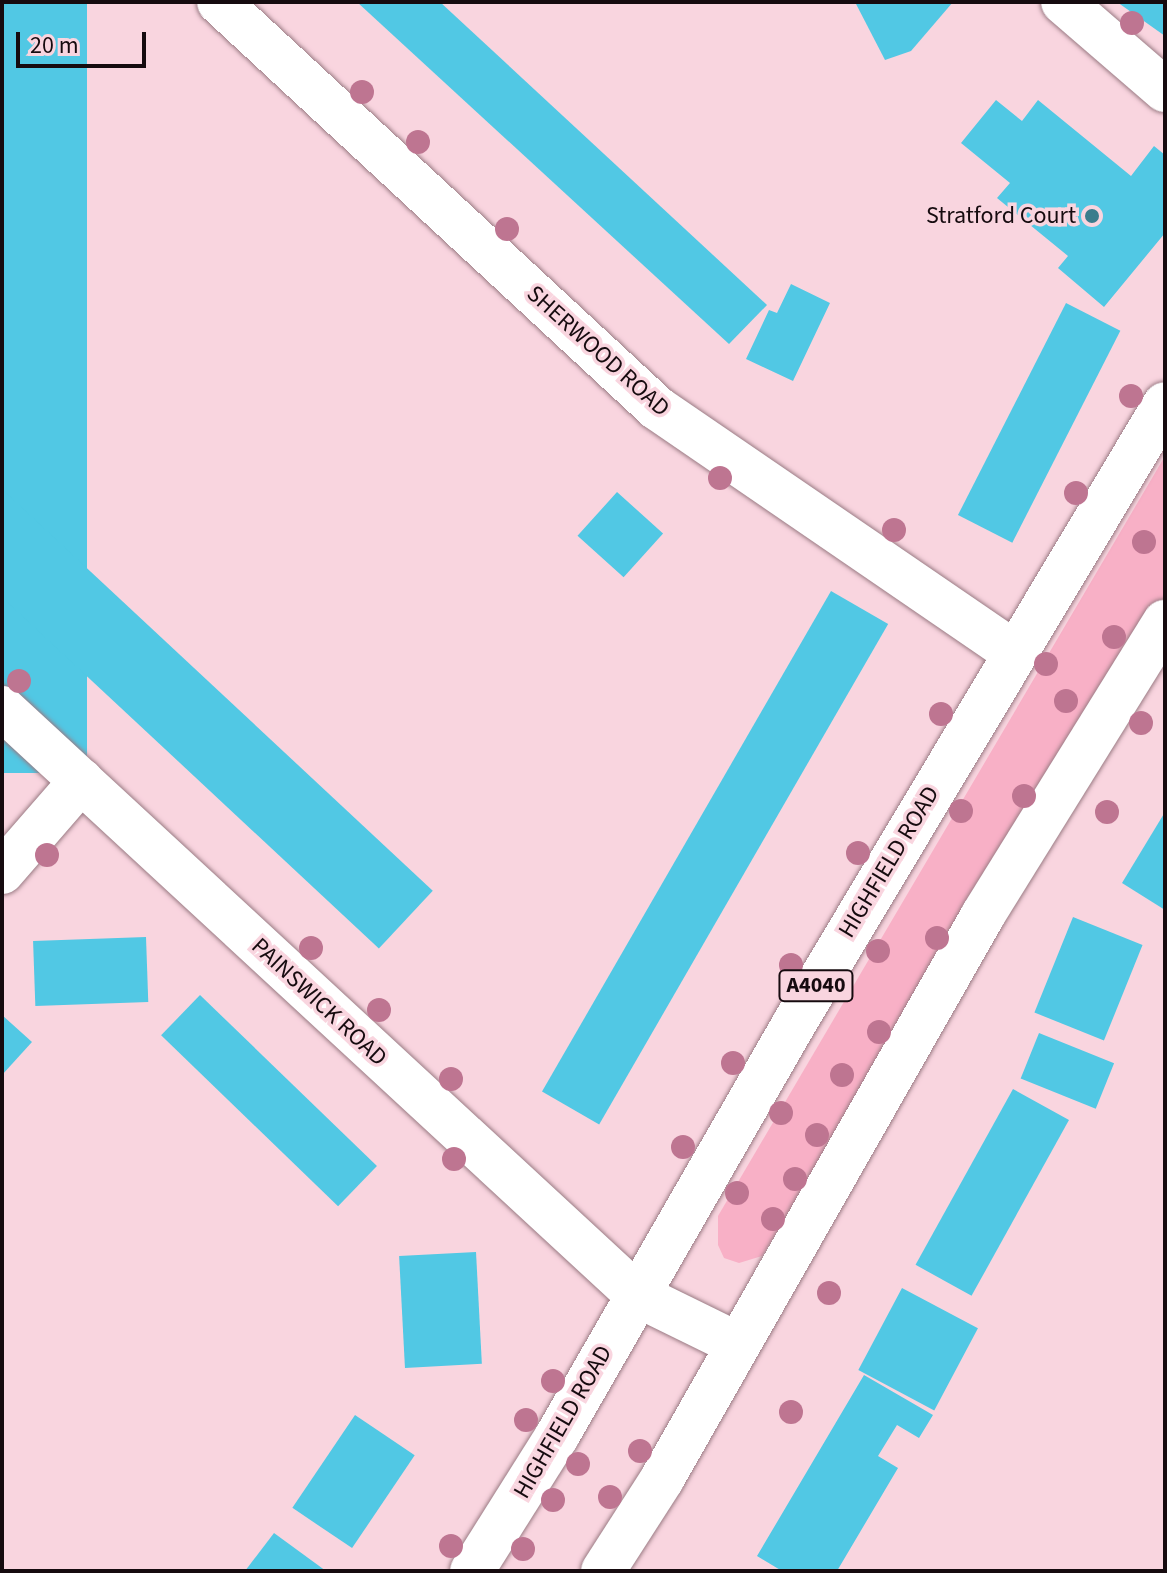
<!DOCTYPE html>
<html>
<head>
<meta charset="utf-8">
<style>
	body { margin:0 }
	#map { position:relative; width:1167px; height:1573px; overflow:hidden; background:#f9d5df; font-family:"Source Sans 3",sans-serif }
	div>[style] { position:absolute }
	.green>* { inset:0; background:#f8b0c6 }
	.building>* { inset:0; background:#51c8e4; transform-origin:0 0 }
	.roads { filter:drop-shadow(0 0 2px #9a7b84) drop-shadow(0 0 2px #9a7b84) }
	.street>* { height:44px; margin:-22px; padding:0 22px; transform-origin:22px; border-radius:22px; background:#fff }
	.primary>* { height:44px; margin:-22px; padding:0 22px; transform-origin:22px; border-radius:22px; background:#fff }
	.trees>* { width:24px; height:24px; margin:-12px; border-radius:50%; background:#be7591 }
	.dots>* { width:22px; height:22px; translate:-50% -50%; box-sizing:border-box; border:4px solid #f9d5df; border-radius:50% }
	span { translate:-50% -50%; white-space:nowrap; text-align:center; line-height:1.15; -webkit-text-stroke:7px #f9d5df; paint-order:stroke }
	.shield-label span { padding:2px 6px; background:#f9d5df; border:2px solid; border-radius:6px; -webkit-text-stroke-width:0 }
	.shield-label { font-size:22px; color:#160b0f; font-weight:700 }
	.poi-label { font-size:24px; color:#160b0f }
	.right { translate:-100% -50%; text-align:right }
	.street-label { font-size:24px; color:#160b0f }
	.frame { position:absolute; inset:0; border:4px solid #160b0f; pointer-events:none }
	.scale { position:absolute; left:16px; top:32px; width:130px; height:36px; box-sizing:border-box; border:4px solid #160b0f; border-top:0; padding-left:10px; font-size:24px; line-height:28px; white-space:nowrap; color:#160b0f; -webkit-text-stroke:6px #f9d5df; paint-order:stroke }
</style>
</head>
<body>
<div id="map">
	<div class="green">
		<i style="clip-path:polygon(1165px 456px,1165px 600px,762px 1256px,739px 1263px,724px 1258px,718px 1245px,718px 1216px)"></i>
	</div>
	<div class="building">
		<i style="left:2px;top:2px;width:85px;height:771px"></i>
		<i style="clip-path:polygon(357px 2px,440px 2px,767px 305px,729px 344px)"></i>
		<i style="clip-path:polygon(855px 2px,953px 2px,911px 51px,885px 60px)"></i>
		<i style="clip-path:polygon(1117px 2px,1165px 2px,1165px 36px)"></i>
		<i style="clip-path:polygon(996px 100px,1022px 121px,1038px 100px,1131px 176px,1154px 146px,1165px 155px,1165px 233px,1104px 307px,1058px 268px,1068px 256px,997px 198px,1010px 183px,961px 143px)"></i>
		<i style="clip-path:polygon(791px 284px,830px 303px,793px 381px,746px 359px,769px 310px,777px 313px)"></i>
		<i style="left:1066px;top:303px;width:61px;height:238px;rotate:27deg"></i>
		<i style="left:2px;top:489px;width:589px;height:79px;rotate:43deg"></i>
		<i style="left:617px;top:492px;width:62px;height:59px;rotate:42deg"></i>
		<i style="left:831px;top:591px;width:66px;height:578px;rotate:30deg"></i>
		<i style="clip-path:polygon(1165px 812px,1165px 910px,1122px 883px)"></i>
		<i style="left:1073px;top:917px;width:75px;height:103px;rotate:22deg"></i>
		<i style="left:146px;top:937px;width:65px;height:113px;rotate:88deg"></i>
		<i style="left:200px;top:995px;width:246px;height:56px;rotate:44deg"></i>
		<i style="clip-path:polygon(2px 1015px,32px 1042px,2px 1075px)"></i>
		<i style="left:1039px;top:1033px;width:81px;height:49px;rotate:22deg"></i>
		<i style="left:1013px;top:1089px;width:64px;height:201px;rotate:29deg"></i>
		<i style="left:476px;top:1252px;width:112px;height:77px;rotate:87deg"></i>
		<i style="left:902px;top:1288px;width:86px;height:93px;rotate:28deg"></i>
		<i style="clip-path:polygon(864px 1375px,933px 1415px,919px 1438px,897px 1425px,878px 1456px,898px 1468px,837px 1571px,782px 1571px,757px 1556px)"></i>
		<i style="left:355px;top:1415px;width:72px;height:112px;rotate:34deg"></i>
		<i style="clip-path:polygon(274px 1533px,326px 1571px,245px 1571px)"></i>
	</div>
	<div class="roads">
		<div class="street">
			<i style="left:219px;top:2px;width:597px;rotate:42.83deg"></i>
			<i style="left:657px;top:408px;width:432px;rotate:34.4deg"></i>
			<i style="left:1063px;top:2px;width:135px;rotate:40.8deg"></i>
			<i style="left:2px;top:708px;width:865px;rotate:42.75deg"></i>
			<i style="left:2px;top:872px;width:121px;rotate:-49deg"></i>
		</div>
		<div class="primary">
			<i style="left:637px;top:1295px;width:111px;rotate:26.1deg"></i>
			<i style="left:472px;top:1571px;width:160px;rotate:-57.8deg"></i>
			<i style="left:557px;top:1436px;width:478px;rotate:-60.1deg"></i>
			<i style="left:795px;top:1022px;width:720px;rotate:-59.09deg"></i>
			<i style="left:603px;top:1571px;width:109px;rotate:-57.3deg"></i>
			<i style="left:662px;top:1479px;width:649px;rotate:-60.35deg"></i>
			<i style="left:983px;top:915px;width:345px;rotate:-58.2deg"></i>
		</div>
	</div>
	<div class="trees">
		<i style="left:1132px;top:23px"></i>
		<i style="left:362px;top:92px"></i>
		<i style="left:418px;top:142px"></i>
		<i style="left:507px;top:229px"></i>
		<i style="left:1131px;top:396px"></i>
		<i style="left:720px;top:478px"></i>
		<i style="left:1076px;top:493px"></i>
		<i style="left:894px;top:530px"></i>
		<i style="left:1144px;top:542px"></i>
		<i style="left:1114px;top:637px"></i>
		<i style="left:1046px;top:664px"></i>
		<i style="left:19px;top:681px"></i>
		<i style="left:1066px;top:701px"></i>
		<i style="left:941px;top:714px"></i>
		<i style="left:1141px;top:723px"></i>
		<i style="left:1024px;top:796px"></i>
		<i style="left:961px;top:811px"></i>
		<i style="left:1107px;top:812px"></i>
		<i style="left:858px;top:853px"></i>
		<i style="left:47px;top:855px"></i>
		<i style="left:937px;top:938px"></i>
		<i style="left:311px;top:948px"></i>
		<i style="left:878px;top:951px"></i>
		<i style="left:791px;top:965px"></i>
		<i style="left:379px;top:1010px"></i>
		<i style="left:879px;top:1032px"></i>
		<i style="left:733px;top:1063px"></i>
		<i style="left:842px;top:1075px"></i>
		<i style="left:451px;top:1079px"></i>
		<i style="left:781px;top:1113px"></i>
		<i style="left:817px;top:1135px"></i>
		<i style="left:683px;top:1147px"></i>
		<i style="left:454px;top:1159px"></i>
		<i style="left:795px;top:1179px"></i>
		<i style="left:737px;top:1193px"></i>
		<i style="left:773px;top:1219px"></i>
		<i style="left:829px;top:1293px"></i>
		<i style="left:553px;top:1381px"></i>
		<i style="left:791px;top:1412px"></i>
		<i style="left:526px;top:1420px"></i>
		<i style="left:640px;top:1451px"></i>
		<i style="left:578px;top:1464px"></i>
		<i style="left:610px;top:1497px"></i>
		<i style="left:553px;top:1500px"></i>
		<i style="left:451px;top:1546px"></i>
		<i style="left:523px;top:1549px"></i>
	</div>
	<div class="dots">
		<i style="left:1092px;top:216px;background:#3a7d8d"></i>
	</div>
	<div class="shield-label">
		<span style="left:816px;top:986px">A4040</span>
	</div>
	<div class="poi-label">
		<span class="right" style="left:1076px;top:216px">Stratford Court</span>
	</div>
	<div class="street-label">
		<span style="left:598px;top:351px;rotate:42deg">SHERWOOD ROAD</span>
		<span style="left:889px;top:862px;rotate:-59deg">HIGHFIELD ROAD</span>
		<span style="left:319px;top:1002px;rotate:43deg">PAINSWICK ROAD</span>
		<span style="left:563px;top:1422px;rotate:-60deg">HIGHFIELD ROAD</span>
	</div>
	<div class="frame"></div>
	<div class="scale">20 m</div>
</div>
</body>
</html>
